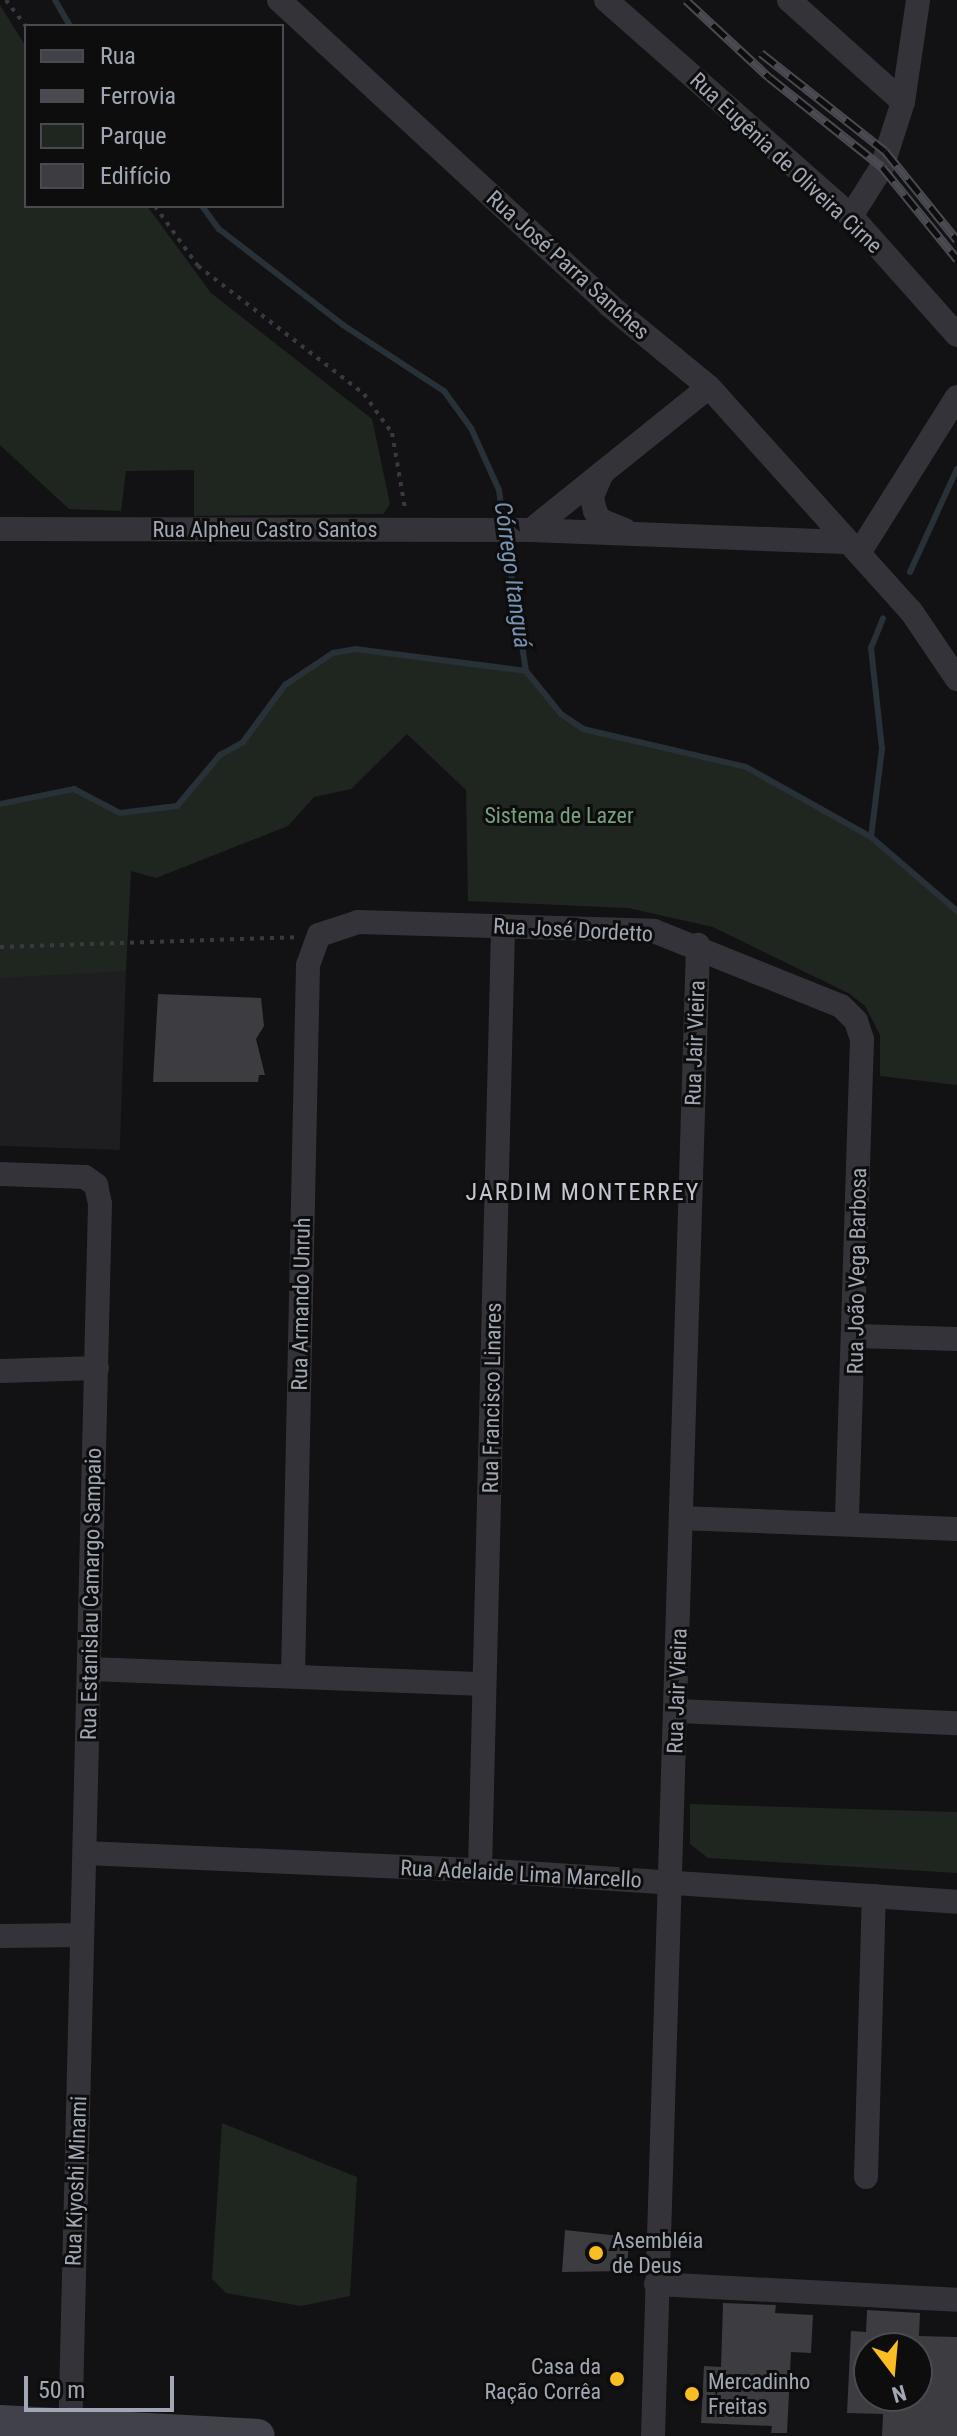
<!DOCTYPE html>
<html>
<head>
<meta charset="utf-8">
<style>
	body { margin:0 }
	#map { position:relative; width:957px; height:2436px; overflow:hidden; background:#121214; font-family:"Roboto Condensed",sans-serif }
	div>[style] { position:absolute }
	.built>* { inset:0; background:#1e1e21; transform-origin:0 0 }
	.green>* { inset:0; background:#1e261f }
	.stream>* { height:6px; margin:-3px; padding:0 3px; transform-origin:3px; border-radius:3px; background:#283038 }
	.building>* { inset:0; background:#3c3c41 }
	.path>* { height:4px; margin-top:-2px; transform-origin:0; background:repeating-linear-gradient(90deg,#393a40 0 4px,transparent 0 10px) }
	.street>* { height:24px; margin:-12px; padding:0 12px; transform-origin:12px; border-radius:12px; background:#333339 }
	.secondary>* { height:34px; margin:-17px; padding:0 17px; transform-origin:17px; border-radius:17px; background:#414249 }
	.rail>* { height:9px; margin-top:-4.5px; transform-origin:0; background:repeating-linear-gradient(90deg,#0d0d0e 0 18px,#4a4b52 0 36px); box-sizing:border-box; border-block:2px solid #4a4b52 }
	.dots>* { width:22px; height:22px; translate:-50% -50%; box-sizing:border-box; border:4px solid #0d0d0e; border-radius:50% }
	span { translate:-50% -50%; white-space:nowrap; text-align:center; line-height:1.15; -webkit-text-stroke:6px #0d0d0e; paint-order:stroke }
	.street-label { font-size:22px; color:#a2a7b5 }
	.park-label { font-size:22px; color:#78a17d }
	.poi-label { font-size:22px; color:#a2a7b5 }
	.left { translate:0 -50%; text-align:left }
	.right { translate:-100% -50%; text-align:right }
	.water-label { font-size:24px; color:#7793b2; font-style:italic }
	.neighbourhood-label { font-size:24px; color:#c4c6d1; letter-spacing:2px }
	.legend { position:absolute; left:24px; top:24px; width:260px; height:184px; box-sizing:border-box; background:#0d0d0e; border:2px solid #494b51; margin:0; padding:10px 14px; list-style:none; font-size:24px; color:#a2a7b5 }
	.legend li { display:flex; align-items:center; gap:16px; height:40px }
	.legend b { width:40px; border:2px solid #494b51 }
	.north { position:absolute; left:853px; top:2332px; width:80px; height:80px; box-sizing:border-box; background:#0d0d0e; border:2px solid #494b51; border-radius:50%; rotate:164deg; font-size:22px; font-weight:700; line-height:32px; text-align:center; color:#a2a7b5 }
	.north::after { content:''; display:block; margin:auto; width:28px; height:36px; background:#fabe23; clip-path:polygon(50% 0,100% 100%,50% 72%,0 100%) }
	.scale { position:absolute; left:24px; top:2376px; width:150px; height:36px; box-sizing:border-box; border:4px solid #a2a7b5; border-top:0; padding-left:10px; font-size:24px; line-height:28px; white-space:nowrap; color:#a2a7b5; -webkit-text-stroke:6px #0d0d0e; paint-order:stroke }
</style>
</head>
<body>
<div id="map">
	<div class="built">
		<i style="left:126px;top:971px;width:179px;height:126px;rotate:92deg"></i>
	</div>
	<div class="green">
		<i style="clip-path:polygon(0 5px,26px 47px,26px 206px,147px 206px,211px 293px,372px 419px,390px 504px,383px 514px,194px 516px,194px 470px,126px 471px,121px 511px,69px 509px,0 445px)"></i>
		<i style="clip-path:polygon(358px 649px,526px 671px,561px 714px,583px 729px,746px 767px,871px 837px,957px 911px,957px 1085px,880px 1076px,880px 1035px,865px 1006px,850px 994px,713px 927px,628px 908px,468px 901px,466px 790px,407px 734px,351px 789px,314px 797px,288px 826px,156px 878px,131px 871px,126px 971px,0 978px,0 804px,74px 789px,120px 813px,177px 806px,220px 755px,243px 742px,285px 685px,333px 653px)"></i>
		<i style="clip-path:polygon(690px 1804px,957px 1812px,957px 1873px,708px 1858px,690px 1844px)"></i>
		<i style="clip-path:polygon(222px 2123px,357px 2177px,350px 2296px,301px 2306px,226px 2293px,212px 2279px)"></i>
	</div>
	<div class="stream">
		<i style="left:55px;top:0;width:30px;rotate:60deg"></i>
		<i style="left:202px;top:206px;width:29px;rotate:54deg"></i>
		<i style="left:219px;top:229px;width:157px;rotate:37.7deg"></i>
		<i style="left:343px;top:325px;width:121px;rotate:33.2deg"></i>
		<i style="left:444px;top:391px;width:46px;rotate:53.9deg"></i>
		<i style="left:471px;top:428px;width:68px;rotate:65.7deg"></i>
		<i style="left:499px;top:490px;width:36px;rotate:82deg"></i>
		<i style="left:505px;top:537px;width:136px;rotate:81.1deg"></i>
		<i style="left:526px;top:671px;width:55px;rotate:50.9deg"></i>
		<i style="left:561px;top:714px;width:27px;rotate:34deg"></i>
		<i style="left:583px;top:729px;width:167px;rotate:13.1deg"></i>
		<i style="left:746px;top:767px;width:143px;rotate:29.2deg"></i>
		<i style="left:871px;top:837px;width:113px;rotate:40.7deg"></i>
		<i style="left:910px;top:572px;width:113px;rotate:-65.5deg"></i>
		<i style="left:0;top:804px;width:76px;rotate:-11.5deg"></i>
		<i style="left:74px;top:789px;width:52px;rotate:27.6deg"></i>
		<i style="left:120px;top:813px;width:57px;rotate:-7deg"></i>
		<i style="left:177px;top:806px;width:67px;rotate:-49.9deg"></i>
		<i style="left:220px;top:755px;width:26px;rotate:-29deg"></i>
		<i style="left:243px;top:742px;width:71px;rotate:-53.6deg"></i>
		<i style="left:285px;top:685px;width:58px;rotate:-33.7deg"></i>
		<i style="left:333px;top:653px;width:22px;rotate:-10deg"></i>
		<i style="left:355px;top:649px;width:172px;rotate:7.3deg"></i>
		<i style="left:871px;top:837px;width:89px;rotate:-82.9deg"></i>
		<i style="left:882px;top:749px;width:102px;rotate:-96.2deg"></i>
		<i style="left:871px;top:648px;width:32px;rotate:-68deg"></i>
	</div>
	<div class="building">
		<i style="clip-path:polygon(158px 994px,261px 998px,264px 1026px,256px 1039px,265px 1075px,259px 1075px,258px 1082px,153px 1082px)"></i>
		<i style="clip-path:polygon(565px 2230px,629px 2237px,627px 2271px,562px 2272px)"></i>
		<i style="clip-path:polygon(723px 2303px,776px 2305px,775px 2313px,813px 2315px,811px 2353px,791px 2352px,787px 2433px,771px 2433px,772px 2426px,701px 2423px,704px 2366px,721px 2367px)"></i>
		<i style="clip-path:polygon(evenodd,867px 2310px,920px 2313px,919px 2336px,957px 2337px,957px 2436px,882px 2436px,883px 2414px,847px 2413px,851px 2331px,866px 2332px,867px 2310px,869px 2348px,917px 2348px,917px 2396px,869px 2396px,869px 2348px)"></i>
	</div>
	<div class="path">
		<i style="left:6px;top:0;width:34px;rotate:53deg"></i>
		<i style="left:155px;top:206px;width:74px;rotate:54.4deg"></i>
		<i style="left:198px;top:266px;width:210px;rotate:37.6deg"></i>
		<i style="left:364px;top:394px;width:48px;rotate:54.3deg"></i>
		<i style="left:392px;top:433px;width:76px;rotate:80.2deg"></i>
		<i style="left:0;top:947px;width:297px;rotate:-1.9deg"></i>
	</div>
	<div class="street">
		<i style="left:279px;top:0;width:449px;rotate:42.7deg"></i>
		<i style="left:609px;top:305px;width:129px;rotate:39.4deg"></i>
		<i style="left:709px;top:387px;width:302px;rotate:48deg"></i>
		<i style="left:911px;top:611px;width:82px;rotate:55.9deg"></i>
		<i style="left:606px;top:0;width:327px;rotate:41.4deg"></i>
		<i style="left:851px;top:216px;width:159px;rotate:48.3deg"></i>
		<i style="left:789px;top:0;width:153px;rotate:41.8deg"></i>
		<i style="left:851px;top:216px;width:58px;rotate:-57.7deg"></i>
		<i style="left:882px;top:167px;width:68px;rotate:-72.1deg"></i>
		<i style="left:903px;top:102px;width:103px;rotate:-81.6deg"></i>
		<i style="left:602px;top:473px;width:26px;rotate:113deg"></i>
		<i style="left:592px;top:497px;width:14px;rotate:78deg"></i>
		<i style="left:595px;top:511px;width:10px;rotate:61deg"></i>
		<i style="left:600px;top:520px;width:27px;rotate:22deg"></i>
		<i style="left:0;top:529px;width:531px;rotate:0.11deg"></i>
		<i style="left:531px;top:530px;width:314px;rotate:2.2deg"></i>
		<i style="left:531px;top:530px;width:228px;rotate:-38.8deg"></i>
		<i style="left:859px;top:553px;width:184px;rotate:-57.9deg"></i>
		<i style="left:0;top:1174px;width:85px;rotate:2deg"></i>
		<i style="left:85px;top:1177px;width:14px;rotate:36deg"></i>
		<i style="left:96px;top:1185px;width:19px;rotate:78deg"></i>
		<i style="left:100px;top:1204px;width:1232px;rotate:91.39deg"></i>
		<i style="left:856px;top:1336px;width:101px;rotate:1.7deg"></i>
		<i style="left:0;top:1371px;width:97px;rotate:-1.8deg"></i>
		<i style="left:681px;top:1518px;width:276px;rotate:2.3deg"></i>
		<i style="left:90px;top:1669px;width:394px;rotate:2.2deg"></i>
		<i style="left:293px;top:1675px;width:710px;rotate:-88.79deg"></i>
		<i style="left:308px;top:965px;width:32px;rotate:-70deg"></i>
		<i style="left:319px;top:935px;width:41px;rotate:-18.4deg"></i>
		<i style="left:358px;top:922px;width:296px;rotate:1.7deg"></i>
		<i style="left:654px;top:931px;width:201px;rotate:21.9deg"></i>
		<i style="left:841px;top:1006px;width:21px;rotate:45deg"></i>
		<i style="left:856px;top:1021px;width:19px;rotate:72deg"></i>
		<i style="left:862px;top:1039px;width:484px;rotate:91.8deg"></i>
		<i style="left:678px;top:1711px;width:279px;rotate:2.5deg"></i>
		<i style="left:85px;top:1853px;width:395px;rotate:2.5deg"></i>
		<i style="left:480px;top:1870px;width:478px;rotate:3.8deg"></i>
		<i style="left:480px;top:1870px;width:944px;rotate:-88.6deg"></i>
		<i style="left:0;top:1936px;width:82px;rotate:-0.7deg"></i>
		<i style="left:866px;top:2177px;width:281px;rotate:-88.4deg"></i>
		<i style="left:656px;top:2284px;width:301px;rotate:3deg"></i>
		<i style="left:653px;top:2436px;width:1492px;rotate:-88.27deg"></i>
	</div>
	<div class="secondary">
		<i style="left:0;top:2422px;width:258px;rotate:3.1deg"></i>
	</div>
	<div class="rail">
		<i style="left:686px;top:0;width:113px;rotate:42.9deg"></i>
		<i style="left:769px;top:77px;width:144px;rotate:38.5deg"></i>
		<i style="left:882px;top:167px;width:119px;rotate:50.8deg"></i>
		<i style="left:761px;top:53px;width:158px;rotate:38.3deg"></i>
		<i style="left:885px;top:151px;width:114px;rotate:51deg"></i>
	</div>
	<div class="dots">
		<i style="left:596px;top:2253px;background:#fabe23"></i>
		<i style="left:617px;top:2379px;background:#fabe23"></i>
		<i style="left:692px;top:2394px;background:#fabe23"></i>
	</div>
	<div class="street-label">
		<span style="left:786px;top:163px;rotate:43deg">Rua Eugênia de Oliveira Cirne</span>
		<span style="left:568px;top:265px;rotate:42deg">Rua José Parra Sanches</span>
		<span style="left:265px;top:530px">Rua Alpheu Castro Santos</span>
		<span style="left:573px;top:930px;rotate:3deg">Rua José Dordetto</span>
		<span style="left:695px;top:1043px;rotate:-88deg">Rua Jair Vieira</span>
		<span style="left:857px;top:1271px;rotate:-89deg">Rua João Vega Barbosa</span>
		<span style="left:301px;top:1304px;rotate:-89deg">Rua Armando Unruh</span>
		<span style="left:492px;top:1398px;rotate:-89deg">Rua Francisco Linares</span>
		<span style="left:91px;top:1594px;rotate:-89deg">Rua Estanislau Camargo Sampaio</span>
		<span style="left:677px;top:1691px;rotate:-88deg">Rua Jair Vieira</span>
		<span style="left:521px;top:1874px;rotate:3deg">Rua Adelaide Lima Marcello</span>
		<span style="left:76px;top:2181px;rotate:-88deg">Rua Kiyoshi Minami</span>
	</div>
	<div class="park-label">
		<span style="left:559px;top:816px">Sistema de Lazer</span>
	</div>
	<div class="poi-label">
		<span class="left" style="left:612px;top:2253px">Asembléia<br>de Deus</span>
		<span class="right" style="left:601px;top:2379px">Casa da<br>Ração Corrêa</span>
		<span class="left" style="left:708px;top:2394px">Mercadinho<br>Freitas</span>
	</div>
	<div class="water-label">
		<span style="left:512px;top:575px;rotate:82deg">Córrego Itanguá</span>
	</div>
	<div class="neighbourhood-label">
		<span style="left:583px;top:1193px">JARDIM MONTERREY</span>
	</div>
	<ul class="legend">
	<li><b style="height:10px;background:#414249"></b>Rua</li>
	<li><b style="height:10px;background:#4a4b52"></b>Ferrovia</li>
	<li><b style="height:22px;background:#1e261f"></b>Parque</li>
	<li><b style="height:22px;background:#3c3c41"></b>Edifício</li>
	</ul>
	<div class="north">N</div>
	<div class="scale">50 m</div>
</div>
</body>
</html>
